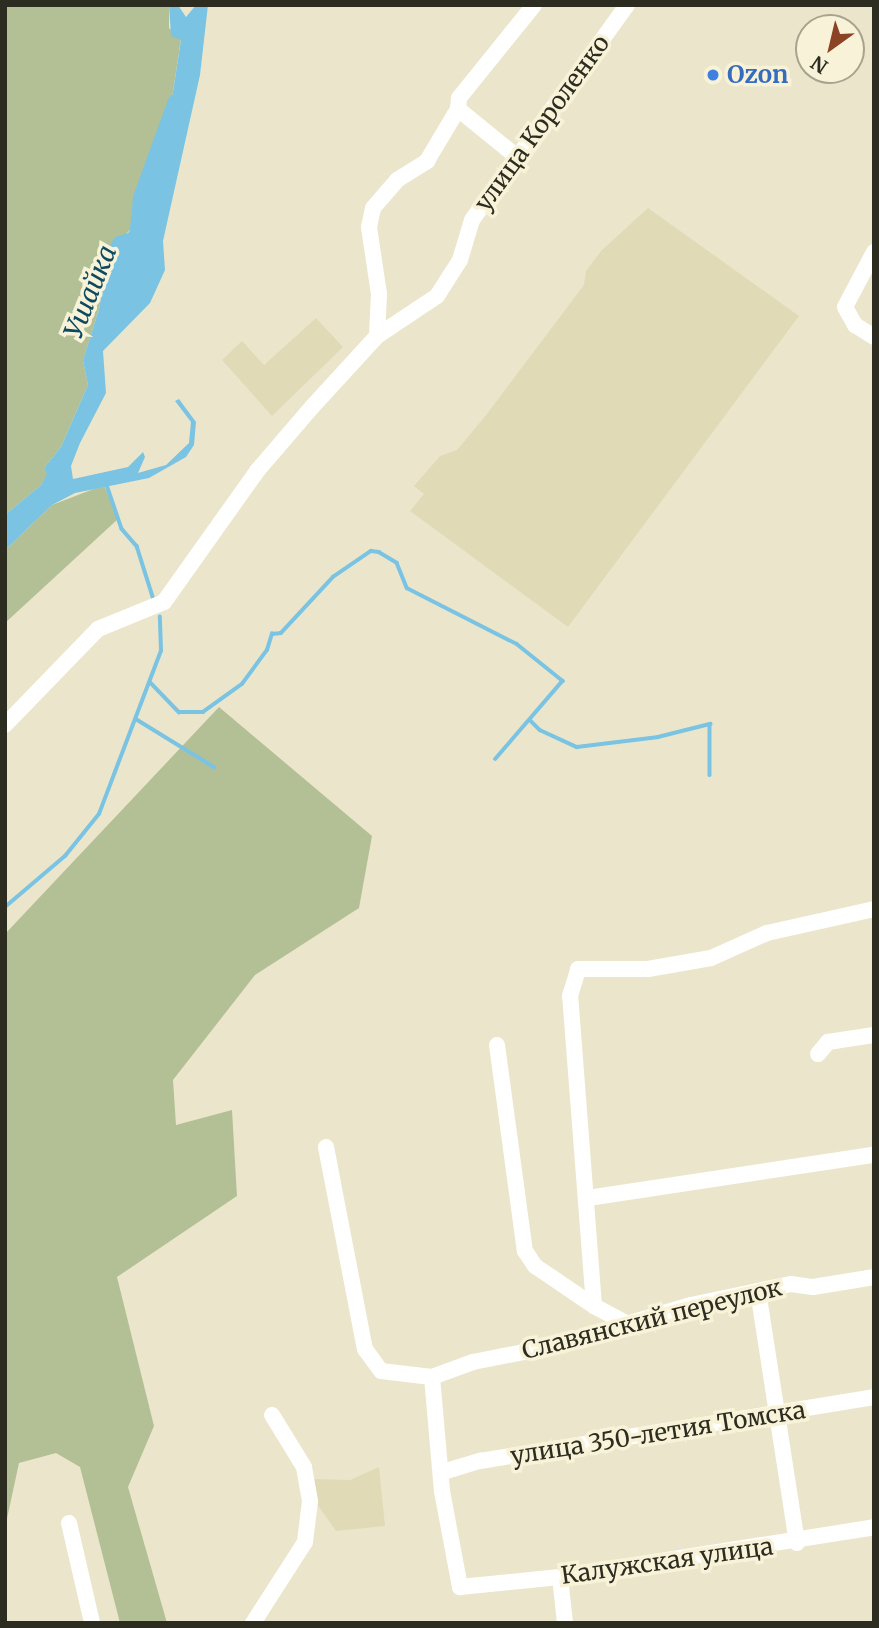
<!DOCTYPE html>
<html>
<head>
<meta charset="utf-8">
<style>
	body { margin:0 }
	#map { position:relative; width:879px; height:1628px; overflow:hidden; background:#ebe6cb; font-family:Merriweather,serif }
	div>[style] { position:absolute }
	.built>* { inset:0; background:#e0dab7 }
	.green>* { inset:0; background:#b3c095 }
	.water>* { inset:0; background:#7ac3e3 }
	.stream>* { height:3.5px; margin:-1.75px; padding:0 1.75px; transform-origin:1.75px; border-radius:1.75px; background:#7ac3e3 }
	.river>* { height:23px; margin:-11.5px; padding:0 11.5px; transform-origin:11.5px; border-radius:11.5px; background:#7ac3e3 }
	.minor>* { height:16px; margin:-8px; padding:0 8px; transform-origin:8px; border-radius:8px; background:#fff }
	.dots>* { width:19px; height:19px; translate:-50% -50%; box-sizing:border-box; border:4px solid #f8f3d8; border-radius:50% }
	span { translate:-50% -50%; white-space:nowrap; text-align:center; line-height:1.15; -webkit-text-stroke:7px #f8f3d8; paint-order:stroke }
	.shop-label { font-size:24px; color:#366cbe; font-weight:700 }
	.left { translate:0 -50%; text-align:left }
	.street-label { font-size:24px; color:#2d2c21 }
	.water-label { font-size:26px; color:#0d4a61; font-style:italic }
	.frame { position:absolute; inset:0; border:7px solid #2d2c21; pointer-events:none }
	.north { position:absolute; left:795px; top:14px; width:70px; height:70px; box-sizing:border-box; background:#f8f3d8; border:2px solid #a7a38f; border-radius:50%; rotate:214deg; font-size:19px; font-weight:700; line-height:28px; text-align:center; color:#2d2c21 }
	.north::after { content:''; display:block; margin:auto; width:24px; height:32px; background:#8b4324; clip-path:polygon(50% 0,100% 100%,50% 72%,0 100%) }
</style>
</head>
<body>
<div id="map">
	<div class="built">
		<i style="clip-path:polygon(648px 208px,799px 316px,568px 627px,410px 511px,424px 494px,414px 486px,440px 456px,457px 450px,483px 419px,584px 285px,586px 271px,601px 251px)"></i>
		<i style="clip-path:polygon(316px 318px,343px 347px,272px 416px,222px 360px,242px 341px,264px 365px)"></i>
		<i style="clip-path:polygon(379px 1467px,385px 1526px,336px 1531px,315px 1501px,312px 1479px,350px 1480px)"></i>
	</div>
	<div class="green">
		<i style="clip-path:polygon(5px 5px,169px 5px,169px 28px,181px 39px,170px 111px,172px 136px,166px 140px,150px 210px,103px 257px,105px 276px,99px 309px,83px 360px,88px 385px,61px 447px,44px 468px,48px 474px,41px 485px,5px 515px)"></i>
		<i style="clip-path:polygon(104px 485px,118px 519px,5px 623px,5px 550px,52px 505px)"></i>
		<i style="clip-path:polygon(219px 707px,372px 836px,359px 908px,255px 975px,173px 1080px,176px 1125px,232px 1110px,237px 1196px,117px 1277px,154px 1426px,128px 1487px,167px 1623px,120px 1623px,80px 1467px,56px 1453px,19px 1463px,5px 1528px,5px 934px)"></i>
	</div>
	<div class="water">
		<i style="clip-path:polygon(169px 5px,178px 5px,186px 17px,196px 5px,208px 5px,200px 75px,163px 241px,165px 270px,150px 303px,103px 351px,106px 393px,80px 443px,71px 466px,73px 479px,128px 467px,143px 452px,145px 457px,138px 473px,166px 465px,189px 443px,191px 422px,175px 401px,179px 399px,196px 422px,194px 445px,186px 457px,149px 478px,75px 493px,52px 505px,5px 550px,5px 515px,41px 485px,47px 474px,44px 468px,61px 447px,88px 385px,83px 360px,99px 309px,105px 276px,103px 257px,115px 237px,128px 233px,150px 209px,166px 140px,172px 136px,170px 111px,181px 40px,171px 36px)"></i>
	</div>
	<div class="stream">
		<i style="left:107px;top:485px;width:46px;rotate:71.2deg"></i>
		<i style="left:122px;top:529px;width:23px;rotate:49deg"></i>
		<i style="left:137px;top:546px;width:57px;rotate:72.5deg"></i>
		<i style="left:150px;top:682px;width:42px;rotate:46deg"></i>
		<i style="left:179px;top:712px;width:24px"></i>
		<i style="left:203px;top:712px;width:48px;rotate:-35.7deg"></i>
		<i style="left:242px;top:684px;width:42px;rotate:-53.7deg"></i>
		<i style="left:267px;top:650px;width:17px;rotate:-73deg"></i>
		<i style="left:272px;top:634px;width:9px;rotate:-6deg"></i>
		<i style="left:281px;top:633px;width:76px;rotate:-47.1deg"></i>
		<i style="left:333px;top:577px;width:46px;rotate:-34.4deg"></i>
		<i style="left:371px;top:551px;width:8px;rotate:7deg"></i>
		<i style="left:379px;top:552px;width:21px;rotate:31deg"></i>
		<i style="left:397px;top:563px;width:27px;rotate:68deg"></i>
		<i style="left:407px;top:588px;width:123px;rotate:27deg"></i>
		<i style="left:517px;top:644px;width:59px;rotate:38.8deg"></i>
		<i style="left:563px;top:681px;width:103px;rotate:130.7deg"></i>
		<i style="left:136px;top:719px;width:92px;rotate:31.6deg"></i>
		<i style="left:530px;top:720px;width:14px;rotate:45deg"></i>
		<i style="left:540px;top:730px;width:41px;rotate:24.7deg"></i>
		<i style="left:577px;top:747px;width:82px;rotate:-7deg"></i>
		<i style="left:658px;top:737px;width:54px;rotate:-14deg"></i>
		<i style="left:710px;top:724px;width:51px;rotate:90deg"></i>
		<i style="left:5px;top:907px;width:79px;rotate:-40.4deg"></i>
		<i style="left:65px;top:856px;width:54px;rotate:-51deg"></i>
		<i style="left:99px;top:814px;width:174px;rotate:-69.2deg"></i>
		<i style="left:161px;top:651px;width:34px;rotate:-92deg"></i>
	</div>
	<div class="river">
		<i style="left:139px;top:249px;width:51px;rotate:-84.4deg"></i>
		<i style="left:144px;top:198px;width:100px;rotate:-70.1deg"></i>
	</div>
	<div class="minor">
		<i style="left:458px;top:109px;width:76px;rotate:39.1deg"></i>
		<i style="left:874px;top:252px;width:62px;rotate:117.8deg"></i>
		<i style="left:845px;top:307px;width:21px;rotate:61deg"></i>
		<i style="left:855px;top:325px;width:22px;rotate:32deg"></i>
		<i style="left:377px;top:336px;width:42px;rotate:-87.3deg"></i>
		<i style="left:379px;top:294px;width:68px;rotate:-98.5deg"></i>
		<i style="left:369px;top:227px;width:19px;rotate:-78deg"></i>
		<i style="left:373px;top:208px;width:37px;rotate:-49deg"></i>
		<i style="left:397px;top:180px;width:36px;rotate:-32deg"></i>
		<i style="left:427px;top:161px;width:61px;rotate:-59.2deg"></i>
		<i style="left:458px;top:109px;width:11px;rotate:-85deg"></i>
		<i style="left:459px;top:98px;width:119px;rotate:-51.1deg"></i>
		<i style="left:5px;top:725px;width:134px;rotate:-45.9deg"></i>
		<i style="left:98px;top:629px;width:71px;rotate:-22.2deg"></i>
		<i style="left:164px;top:602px;width:161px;rotate:-54.6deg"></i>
		<i style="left:257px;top:471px;width:84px;rotate:-49.3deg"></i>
		<i style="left:312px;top:407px;width:96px;rotate:-47.5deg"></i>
		<i style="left:377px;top:336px;width:72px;rotate:-33.7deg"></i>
		<i style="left:437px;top:296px;width:43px;rotate:-57.4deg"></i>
		<i style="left:460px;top:260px;width:42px;rotate:-73.3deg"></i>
		<i style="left:472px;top:220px;width:265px;rotate:-54.2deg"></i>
		<i style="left:497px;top:1045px;width:208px;rotate:82.3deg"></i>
		<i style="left:525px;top:1251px;width:18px;rotate:56deg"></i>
		<i style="left:535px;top:1266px;width:71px;rotate:34.1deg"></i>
		<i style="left:818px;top:1054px;width:16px;rotate:-50deg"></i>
		<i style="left:828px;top:1042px;width:47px;rotate:-8.7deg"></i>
		<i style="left:326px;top:1147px;width:206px;rotate:79.1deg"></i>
		<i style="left:365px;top:1349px;width:27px;rotate:54deg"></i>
		<i style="left:381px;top:1371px;width:51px;rotate:6.7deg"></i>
		<i style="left:432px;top:1377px;width:44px;rotate:-20.1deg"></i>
		<i style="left:473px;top:1362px;width:77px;rotate:-11.2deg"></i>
		<i style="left:549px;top:1347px;width:148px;rotate:-16.5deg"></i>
		<i style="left:691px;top:1305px;width:102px;rotate:-11.9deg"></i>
		<i style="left:791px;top:1284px;width:22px;rotate:8deg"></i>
		<i style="left:813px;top:1287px;width:62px;rotate:-9.3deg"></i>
		<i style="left:588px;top:1198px;width:289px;rotate:-8.6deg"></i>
		<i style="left:758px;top:1291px;width:255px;rotate:81.2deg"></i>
		<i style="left:626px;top:1323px;width:36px;rotate:-152deg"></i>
		<i style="left:594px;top:1306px;width:311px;rotate:-94.4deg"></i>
		<i style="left:570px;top:996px;width:28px;rotate:-73deg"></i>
		<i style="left:578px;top:969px;width:70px"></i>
		<i style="left:648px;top:969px;width:64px;rotate:-9.9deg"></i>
		<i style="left:711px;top:958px;width:61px;rotate:-24.1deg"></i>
		<i style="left:767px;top:933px;width:110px;rotate:-12.6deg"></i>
		<i style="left:432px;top:1377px;width:114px;rotate:85deg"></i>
		<i style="left:442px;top:1491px;width:98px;rotate:79.4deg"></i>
		<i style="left:460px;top:1587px;width:100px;rotate:-5.7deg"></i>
		<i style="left:560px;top:1577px;width:318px;rotate:-9deg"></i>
		<i style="left:443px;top:1472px;width:39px;rotate:-17deg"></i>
		<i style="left:480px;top:1461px;width:399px;rotate:-9.2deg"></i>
		<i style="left:69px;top:1523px;width:103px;rotate:77deg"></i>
		<i style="left:560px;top:1577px;width:46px;rotate:83.8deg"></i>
		<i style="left:253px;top:1623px;width:96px;rotate:-57.3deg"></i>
		<i style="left:305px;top:1542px;width:41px;rotate:-83deg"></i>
		<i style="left:310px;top:1501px;width:35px;rotate:-100deg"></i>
		<i style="left:304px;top:1467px;width:61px;rotate:-121.6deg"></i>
	</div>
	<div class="dots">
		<i style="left:713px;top:75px;background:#3f7fe0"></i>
	</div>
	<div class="shop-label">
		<span class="left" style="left:727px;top:75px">Ozon</span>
	</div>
	<div class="street-label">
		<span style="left:542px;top:123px;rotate:-54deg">улица Короленко</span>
		<span style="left:652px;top:1319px;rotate:-14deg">Славянский переулок</span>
		<span style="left:658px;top:1433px;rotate:-9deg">улица 350-летия Томска</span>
		<span style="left:667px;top:1561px;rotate:-8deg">Калужская улица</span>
	</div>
	<div class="water-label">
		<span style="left:90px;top:292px;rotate:-68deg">Ушайка</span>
	</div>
	<div class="frame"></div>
	<div class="north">N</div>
</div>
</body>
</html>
